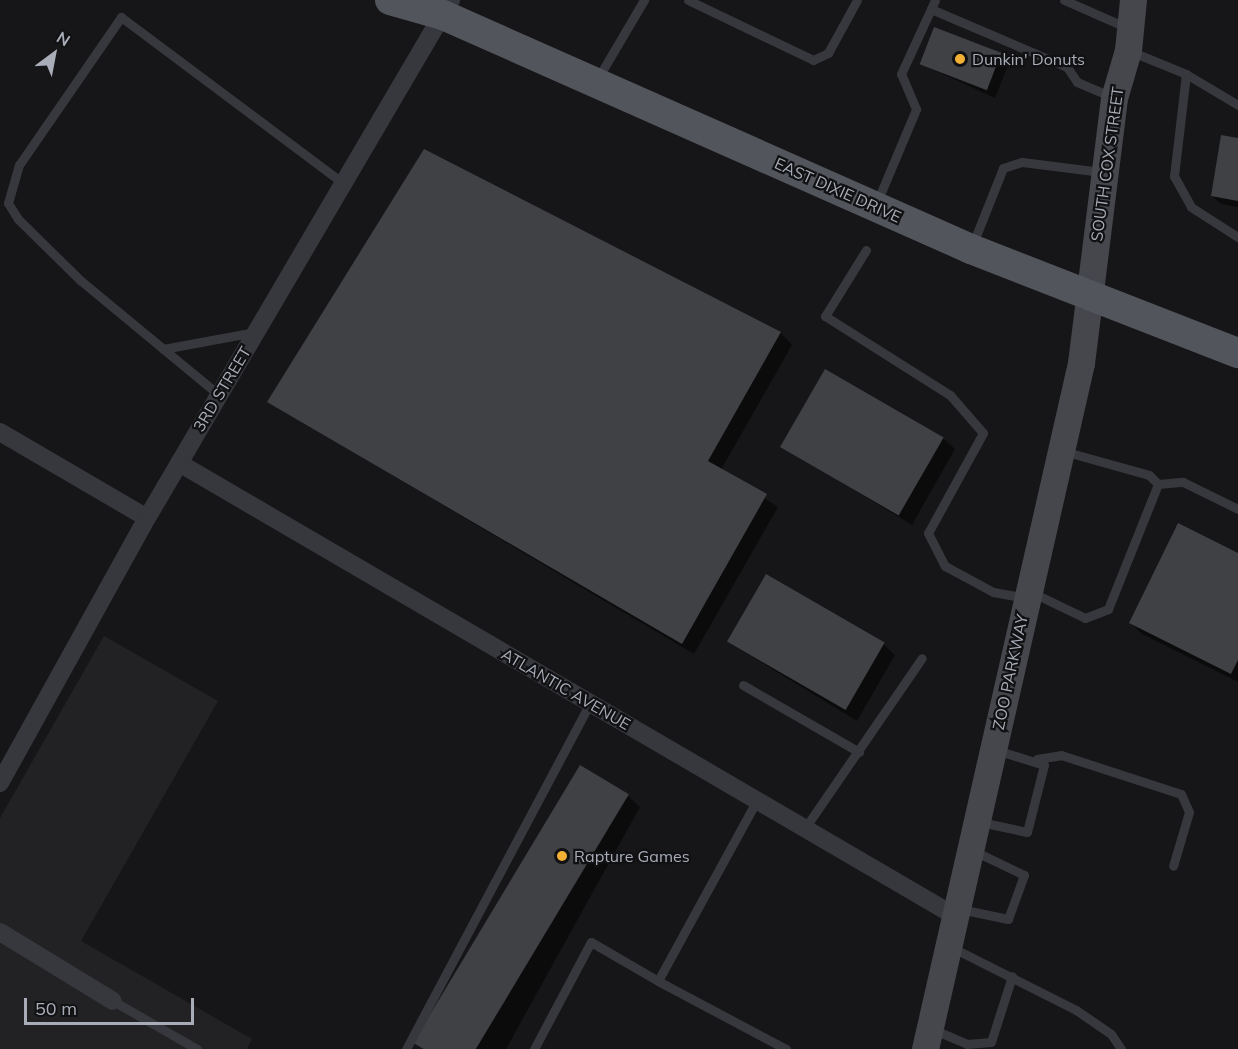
<!DOCTYPE html>
<html>
<head>
<meta charset="utf-8">
<style>
	body { margin:0 }
	#map { position:relative; width:1238px; height:1049px; overflow:hidden; background:#161618; font-family:Mulish,sans-serif }
	div>[style] { position:absolute }
	.built>* { inset:0; background:#222225 }
	.shadow>* { inset:0; background:#0007 }
	.building>* { inset:0; background:#404145; transform-origin:0 0 }
	.service>* { height:9px; margin:-4.5px; padding:0 4.5px; transform-origin:4.5px; border-radius:4.5px; background:#37383d }
	.minor>* { height:18px; margin:-9px; padding:0 9px; transform-origin:9px; border-radius:9px; background:#37383d }
	.secondary>* { height:27px; margin:-13.5px; padding:0 13.5px; transform-origin:13.5px; border-radius:13.5px; background:#45474d }
	.primary>* { height:30px; margin:-15px; padding:0 15px; transform-origin:15px; border-radius:15px; background:#53555c }
	.dots>* { width:16px; height:16px; translate:-50% -50%; box-sizing:border-box; border:3px solid #111113; border-radius:50% }
	span { translate:-50% -50%; white-space:nowrap; text-align:center; line-height:1.15; -webkit-text-stroke:4.5px #111113; paint-order:stroke }
	.poi-label { font-size:16px; color:#a8adb8 }
	.left { translate:0 -50%; text-align:left }
	.street-label { font-size:16px; color:#a8adb8 }
	.north { position:absolute; left:24px; top:24px; width:60px; height:60px; -webkit-text-stroke:4px #111113; paint-order:stroke; rotate:32deg; font-size:16px; font-weight:700; line-height:24px; text-align:center; color:#a8adb8 }
	.north::after { content:''; display:block; margin:auto; width:21px; height:27px; background:#a8adb8; clip-path:polygon(50% 0,100% 100%,50% 72%,0 100%) }
	.scale { position:absolute; left:24px; top:998px; width:170px; height:27px; box-sizing:border-box; border:3px solid #a8adb8; border-top:0; padding-left:8px; font-size:18px; line-height:21px; white-space:nowrap; color:#a8adb8; -webkit-text-stroke:4px #111113; paint-order:stroke }
</style>
</head>
<body>
<div id="map">
	<div class="built">
		<i style="clip-path:polygon(104px 636px,218px 701px,81px 941px,252px 1039px,247px 1049px,0 1049px,0 818px)"></i>
	</div>
	<div class="shadow">
		<i style="clip-path:polygon(1000px 55px,1009px 63px,995px 98px,921px 64px)"></i>
		<i style="clip-path:polygon(1238px 140px,1238px 207px,1221px 204px,1212px 196px)"></i>
		<i style="clip-path:polygon(425px 151px,781px 333px,792px 345px,721px 470px,778px 507px,694px 654px,269px 402px)"></i>
		<i style="clip-path:polygon(943px 438px,955px 449px,912px 525px,783px 447px)"></i>
		<i style="clip-path:polygon(1238px 555px,1238px 682px,1142px 634px,1131px 623px)"></i>
		<i style="clip-path:polygon(728px 642px,883px 644px,895px 655px,857px 721px)"></i>
		<i style="clip-path:polygon(628px 796px,640px 807px,506px 1049px,427px 1049px)"></i>
	</div>
	<div class="building">
		<i style="left:934px;top:27px;width:72px;height:40px;rotate:21deg"></i>
		<i style="clip-path:polygon(1221px 135px,1238px 138px,1238px 201px,1211px 196px)"></i>
		<i style="clip-path:polygon(424px 149px,781px 332px,708px 461px,767px 494px,682px 644px,267px 402px)"></i>
		<i style="left:825px;top:369px;width:137px;height:90px;rotate:30deg"></i>
		<i style="clip-path:polygon(1178px 523px,1238px 553px,1238px 660px,1231px 674px,1129px 623px)"></i>
		<i style="left:766px;top:574px;width:137px;height:78px;rotate:30deg"></i>
		<i style="left:580px;top:765px;width:57px;height:324px;rotate:31deg"></i>
	</div>
	<div class="service">
		<i style="left:688px;top:0;width:139px;rotate:25.6deg"></i>
		<i style="left:813px;top:60px;width:17px;rotate:-25deg"></i>
		<i style="left:828px;top:53px;width:60px;rotate:-61.3deg"></i>
		<i style="left:1064px;top:0;width:70px;rotate:23.6deg"></i>
		<i style="left:931px;top:9px;width:148px;rotate:23.1deg"></i>
		<i style="left:1067px;top:67px;width:18px;rotate:56deg"></i>
		<i style="left:1077px;top:82px;width:38px;rotate:23deg"></i>
		<i style="left:1130px;top:51px;width:61px;rotate:22.3deg"></i>
		<i style="left:1186px;top:74px;width:61px;rotate:30.8deg"></i>
		<i style="left:1186px;top:74px;width:103px;rotate:96.7deg"></i>
		<i style="left:1174px;top:176px;width:35px;rotate:61deg"></i>
		<i style="left:1191px;top:207px;width:56px;rotate:32.6deg"></i>
		<i style="left:598px;top:78px;width:91px;rotate:-59.5deg"></i>
		<i style="left:877px;top:202px;width:101px;rotate:-67.2deg"></i>
		<i style="left:916px;top:109px;width:38px;rotate:-113deg"></i>
		<i style="left:901px;top:74px;width:81px;rotate:-65.3deg"></i>
		<i style="left:972px;top:246px;width:84px;rotate:-68.3deg"></i>
		<i style="left:1003px;top:168px;width:20px;rotate:-18deg"></i>
		<i style="left:1022px;top:162px;width:80px;rotate:7.2deg"></i>
		<i style="left:866px;top:250px;width:78px;rotate:121.8deg"></i>
		<i style="left:825px;top:316px;width:148px;rotate:32.3deg"></i>
		<i style="left:950px;top:395px;width:50px;rotate:49deg"></i>
		<i style="left:983px;top:433px;width:114px;rotate:118.8deg"></i>
		<i style="left:928px;top:533px;width:37px;rotate:63deg"></i>
		<i style="left:945px;top:566px;width:55px;rotate:28.4deg"></i>
		<i style="left:993px;top:592px;width:34px;rotate:10deg"></i>
		<i style="left:163px;top:349px;width:94px;rotate:-10.5deg"></i>
		<i style="left:219px;top:395px;width:179px;rotate:-140.4deg"></i>
		<i style="left:81px;top:281px;width:88px;rotate:-135.5deg"></i>
		<i style="left:18px;top:219px;width:19px;rotate:-122deg"></i>
		<i style="left:8px;top:203px;width:40px;rotate:-74deg"></i>
		<i style="left:19px;top:165px;width:180px;rotate:-55.4deg"></i>
		<i style="left:121px;top:17px;width:279px;rotate:36.8deg"></i>
		<i style="left:1063px;top:451px;width:89px;rotate:15.6deg"></i>
		<i style="left:1149px;top:475px;width:13px;rotate:45deg"></i>
		<i style="left:1158px;top:484px;width:25px;rotate:-5deg"></i>
		<i style="left:1183px;top:482px;width:61px;rotate:26.1deg"></i>
		<i style="left:1031px;top:592px;width:60px;rotate:25.7deg"></i>
		<i style="left:1085px;top:618px;width:25px;rotate:-21deg"></i>
		<i style="left:1108px;top:609px;width:135px;rotate:-68.2deg"></i>
		<i style="left:743px;top:685px;width:134px;rotate:30deg"></i>
		<i style="left:1037px;top:759px;width:24px;rotate:-9deg"></i>
		<i style="left:1061px;top:755px;width:126px;rotate:18deg"></i>
		<i style="left:1181px;top:794px;width:20px;rotate:66deg"></i>
		<i style="left:1189px;top:812px;width:56px;rotate:106.5deg"></i>
		<i style="left:757px;top:800px;width:206px;rotate:118.7deg"></i>
		<i style="left:658px;top:981px;width:145px;rotate:28deg"></i>
		<i style="left:980px;top:822px;width:48px;rotate:12deg"></i>
		<i style="left:1027px;top:832px;width:69px;rotate:-75.8deg"></i>
		<i style="left:1044px;top:765px;width:50px;rotate:-162.6deg"></i>
		<i style="left:805px;top:828px;width:206px;rotate:-55.5deg"></i>
		<i style="left:960px;top:909px;width:49px;rotate:11.8deg"></i>
		<i style="left:1008px;top:919px;width:47px;rotate:-70deg"></i>
		<i style="left:1024px;top:875px;width:58px;rotate:-154.3deg"></i>
		<i style="left:951px;top:947px;width:140px;rotate:26.7deg"></i>
		<i style="left:1076px;top:1010px;width:42px;rotate:34.4deg"></i>
		<i style="left:1111px;top:1034px;width:18px;rotate:56deg"></i>
		<i style="left:113px;top:1001px;width:97px;rotate:29.7deg"></i>
		<i style="left:932px;top:1029px;width:38px;rotate:23deg"></i>
		<i style="left:967px;top:1044px;width:24px;rotate:-5deg"></i>
		<i style="left:991px;top:1042px;width:69px;rotate:-72.3deg"></i>
		<i style="left:406px;top:1049px;width:392px;rotate:-62deg"></i>
		<i style="left:534px;top:1049px;width:121px;rotate:-62deg"></i>
		<i style="left:591px;top:942px;width:78px;rotate:30.2deg"></i>
	</div>
	<div class="minor">
		<i style="left:0;top:432px;width:170px;rotate:30.3deg"></i>
		<i style="left:179px;top:463px;width:896px;rotate:30.28deg"></i>
		<i style="left:0;top:783px;width:303px;rotate:-61deg"></i>
		<i style="left:147px;top:518px;width:601px;rotate:-59.59deg"></i>
		<i style="left:0;top:932px;width:132px;rotate:31.4deg"></i>
	</div>
	<div class="secondary">
		<i style="left:925px;top:1049px;width:704px;rotate:-77.19deg"></i>
		<i style="left:1081px;top:363px;width:267px;rotate:-82.9deg"></i>
		<i style="left:1114px;top:98px;width:50px;rotate:-73.7deg"></i>
		<i style="left:1128px;top:50px;width:50px;rotate:-84.3deg"></i>
	</div>
	<div class="primary">
		<i style="left:390px;top:0;width:55px;rotate:15.8deg"></i>
		<i style="left:443px;top:15px;width:578px;rotate:23.9deg"></i>
		<i style="left:971px;top:249px;width:287px;rotate:21.3deg"></i>
	</div>
	<div class="dots">
		<i style="left:960px;top:59px;background:#f2b134"></i>
		<i style="left:562px;top:856px;background:#f2b134"></i>
	</div>
	<div class="poi-label">
		<span class="left" style="left:972px;top:59px">Dunkin' Donuts</span>
		<span class="left" style="left:574px;top:856px">Rapture Games</span>
	</div>
	<div class="street-label">
		<span style="left:1107px;top:164px;rotate:-82deg">SOUTH COX STREET</span>
		<span style="left:838px;top:190px;rotate:24deg">EAST DIXIE DRIVE</span>
		<span style="left:222px;top:389px;rotate:-59deg">3RD STREET</span>
		<span style="left:1010px;top:672px;rotate:-78deg">ZOO PARKWAY</span>
		<span style="left:566px;top:689px;rotate:30deg">ATLANTIC AVENUE</span>
	</div>
	<div class="north">N</div>
	<div class="scale">50 m</div>
</div>
</body>
</html>
